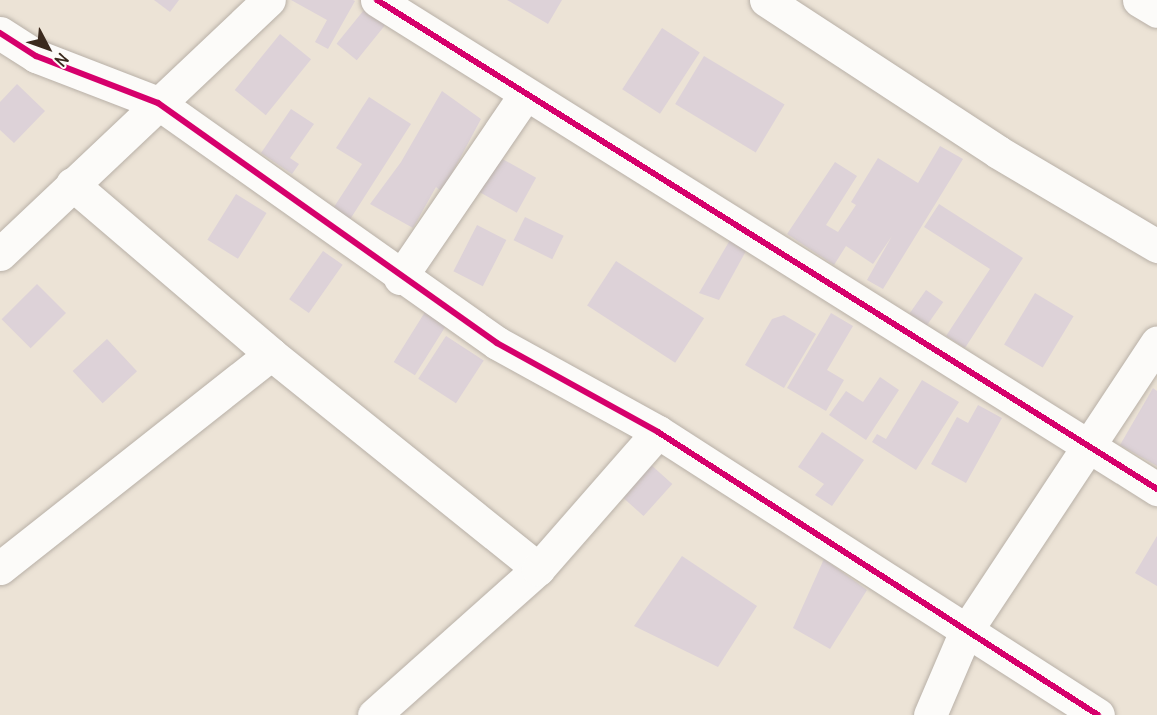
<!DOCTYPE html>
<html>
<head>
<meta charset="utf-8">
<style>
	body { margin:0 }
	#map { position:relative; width:1157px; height:715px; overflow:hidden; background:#ece3d6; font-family:Delius,sans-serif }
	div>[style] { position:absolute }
	.building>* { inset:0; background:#ddd2d8; transform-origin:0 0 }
	.roads { filter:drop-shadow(0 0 2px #b8b0a7) drop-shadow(0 0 2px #b8b0a7) }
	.street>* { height:33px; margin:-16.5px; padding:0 16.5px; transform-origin:16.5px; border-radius:16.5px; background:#fcfbf9 }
	.cycleway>* { height:6px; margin:-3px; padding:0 3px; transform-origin:3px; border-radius:3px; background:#d6006c }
	span { translate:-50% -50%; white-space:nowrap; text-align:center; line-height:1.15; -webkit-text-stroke:4.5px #fdfcf7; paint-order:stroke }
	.north { position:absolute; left:18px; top:18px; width:60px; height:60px; -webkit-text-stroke:4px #fdfcf7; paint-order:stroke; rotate:131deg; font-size:16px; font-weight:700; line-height:24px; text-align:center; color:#3b2a1e }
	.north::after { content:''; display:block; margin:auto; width:21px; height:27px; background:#3b2a1e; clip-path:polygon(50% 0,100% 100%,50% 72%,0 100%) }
</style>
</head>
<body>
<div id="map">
	<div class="building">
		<i style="clip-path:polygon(154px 0,179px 0,170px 12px)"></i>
		<i style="clip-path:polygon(291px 0,353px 0,355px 1px,328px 49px,315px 42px,327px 20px)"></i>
		<i style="clip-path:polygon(507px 0,562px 0,548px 24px)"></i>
		<i style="left:368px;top:5px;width:26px;height:50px;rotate:39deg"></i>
		<i style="left:662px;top:28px;width:45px;height:73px;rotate:33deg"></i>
		<i style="left:280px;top:34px;width:40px;height:72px;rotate:39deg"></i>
		<i style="left:704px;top:56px;width:94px;height:56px;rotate:31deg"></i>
		<i style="clip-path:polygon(17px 84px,45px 111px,14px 143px,0 130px,0 102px)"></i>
		<i style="clip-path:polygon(442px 91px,481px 119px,442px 192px,436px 187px,413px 228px,370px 204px,401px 162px)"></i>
		<i style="clip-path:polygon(369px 97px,411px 124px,349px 221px,332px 210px,362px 164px,336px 148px)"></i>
		<i style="clip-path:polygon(291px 109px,314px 124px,290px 158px,299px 164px,292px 174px,261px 153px)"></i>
		<i style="clip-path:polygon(940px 146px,963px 159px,883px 289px,867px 280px,892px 236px,873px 264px,846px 246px,834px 265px,787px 234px,835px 162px,857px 176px,826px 225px,838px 232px,856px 205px,851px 202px,878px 158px,918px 183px)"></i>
		<i style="left:488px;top:151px;width:55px;height:40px;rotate:29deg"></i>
		<i style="left:236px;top:194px;width:36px;height:54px;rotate:32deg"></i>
		<i style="clip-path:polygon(939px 204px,1023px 258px,965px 348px,946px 336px,990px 269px,924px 227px)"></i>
		<i style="left:525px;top:217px;width:43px;height:26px;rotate:26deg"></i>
		<i style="left:477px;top:225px;width:33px;height:52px;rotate:27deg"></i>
		<i style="clip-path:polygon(730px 240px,746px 251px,719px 300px,699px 293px)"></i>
		<i style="left:323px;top:251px;width:24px;height:59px;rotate:35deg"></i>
		<i style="left:616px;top:261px;width:105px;height:53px;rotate:33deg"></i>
		<i style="left:37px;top:284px;width:41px;height:50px;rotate:45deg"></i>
		<i style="left:926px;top:290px;width:21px;height:29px;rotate:35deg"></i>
		<i style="left:1035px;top:293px;width:45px;height:60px;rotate:31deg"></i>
		<i style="left:425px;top:312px;width:25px;height:59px;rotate:32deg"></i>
		<i style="clip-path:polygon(831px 313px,853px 326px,827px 370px,844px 380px,826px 411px,787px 388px)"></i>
		<i style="clip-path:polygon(784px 315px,816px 334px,784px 388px,745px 365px,772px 319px)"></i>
		<i style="left:446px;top:336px;width:45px;height:51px;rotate:33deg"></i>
		<i style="left:107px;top:339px;width:44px;height:47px;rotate:47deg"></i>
		<i style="clip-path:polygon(880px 377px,899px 390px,866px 440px,829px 415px,846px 391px,863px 402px)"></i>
		<i style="clip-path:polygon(922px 380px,959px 402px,916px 470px,872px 442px,877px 434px,886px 439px)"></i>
		<i style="clip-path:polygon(1153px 388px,1157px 391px,1157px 466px,1120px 445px)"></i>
		<i style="clip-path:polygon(978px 405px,1002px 418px,966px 483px,931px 464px,957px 417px,968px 423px)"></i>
		<i style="clip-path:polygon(822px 432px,864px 460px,832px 506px,815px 495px,824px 484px,798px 467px)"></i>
		<i style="left:650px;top:464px;width:30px;height:43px;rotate:42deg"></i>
		<i style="clip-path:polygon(1157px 536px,1157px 586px,1135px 573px)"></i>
		<i style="clip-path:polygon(682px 556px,757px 606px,718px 667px,634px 626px)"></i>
		<i style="clip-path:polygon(824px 559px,867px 590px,830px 649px,793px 628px)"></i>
	</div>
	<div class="roads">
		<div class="street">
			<i style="left:377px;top:0;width:921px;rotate:32.08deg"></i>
			<i style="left:766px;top:0;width:277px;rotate:33.2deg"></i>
			<i style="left:998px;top:152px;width:185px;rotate:30.6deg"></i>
			<i style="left:1139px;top:0;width:21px;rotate:31deg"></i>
			<i style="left:0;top:33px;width:43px;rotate:32.6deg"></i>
			<i style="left:36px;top:56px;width:131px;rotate:21.1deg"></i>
			<i style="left:158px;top:103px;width:415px;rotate:35.3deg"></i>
			<i style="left:497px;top:343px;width:184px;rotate:28.9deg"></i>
			<i style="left:658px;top:432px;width:523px;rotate:32.75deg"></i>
			<i style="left:72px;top:184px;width:262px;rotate:40.5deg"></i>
			<i style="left:271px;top:354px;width:343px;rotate:38.8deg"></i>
			<i style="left:0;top:254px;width:370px;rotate:-43.4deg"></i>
			<i style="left:400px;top:278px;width:222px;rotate:-55.7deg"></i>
			<i style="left:0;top:568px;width:345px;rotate:-38.3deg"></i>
			<i style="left:374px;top:715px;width:220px;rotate:-41.7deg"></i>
			<i style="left:538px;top:569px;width:182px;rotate:-48.8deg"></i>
			<i style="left:930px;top:715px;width:91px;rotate:-66.8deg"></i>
			<i style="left:966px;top:631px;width:346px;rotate:-56.5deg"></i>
		</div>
	</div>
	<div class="cycleway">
		<i style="left:377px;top:0;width:921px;rotate:32.08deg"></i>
		<i style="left:0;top:33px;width:43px;rotate:32.6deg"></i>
		<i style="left:36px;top:56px;width:131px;rotate:21.1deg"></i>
		<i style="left:158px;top:103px;width:415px;rotate:35.3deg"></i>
		<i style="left:497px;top:343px;width:184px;rotate:28.9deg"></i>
		<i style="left:658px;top:432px;width:523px;rotate:32.75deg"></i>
	</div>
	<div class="north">N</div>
</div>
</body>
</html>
